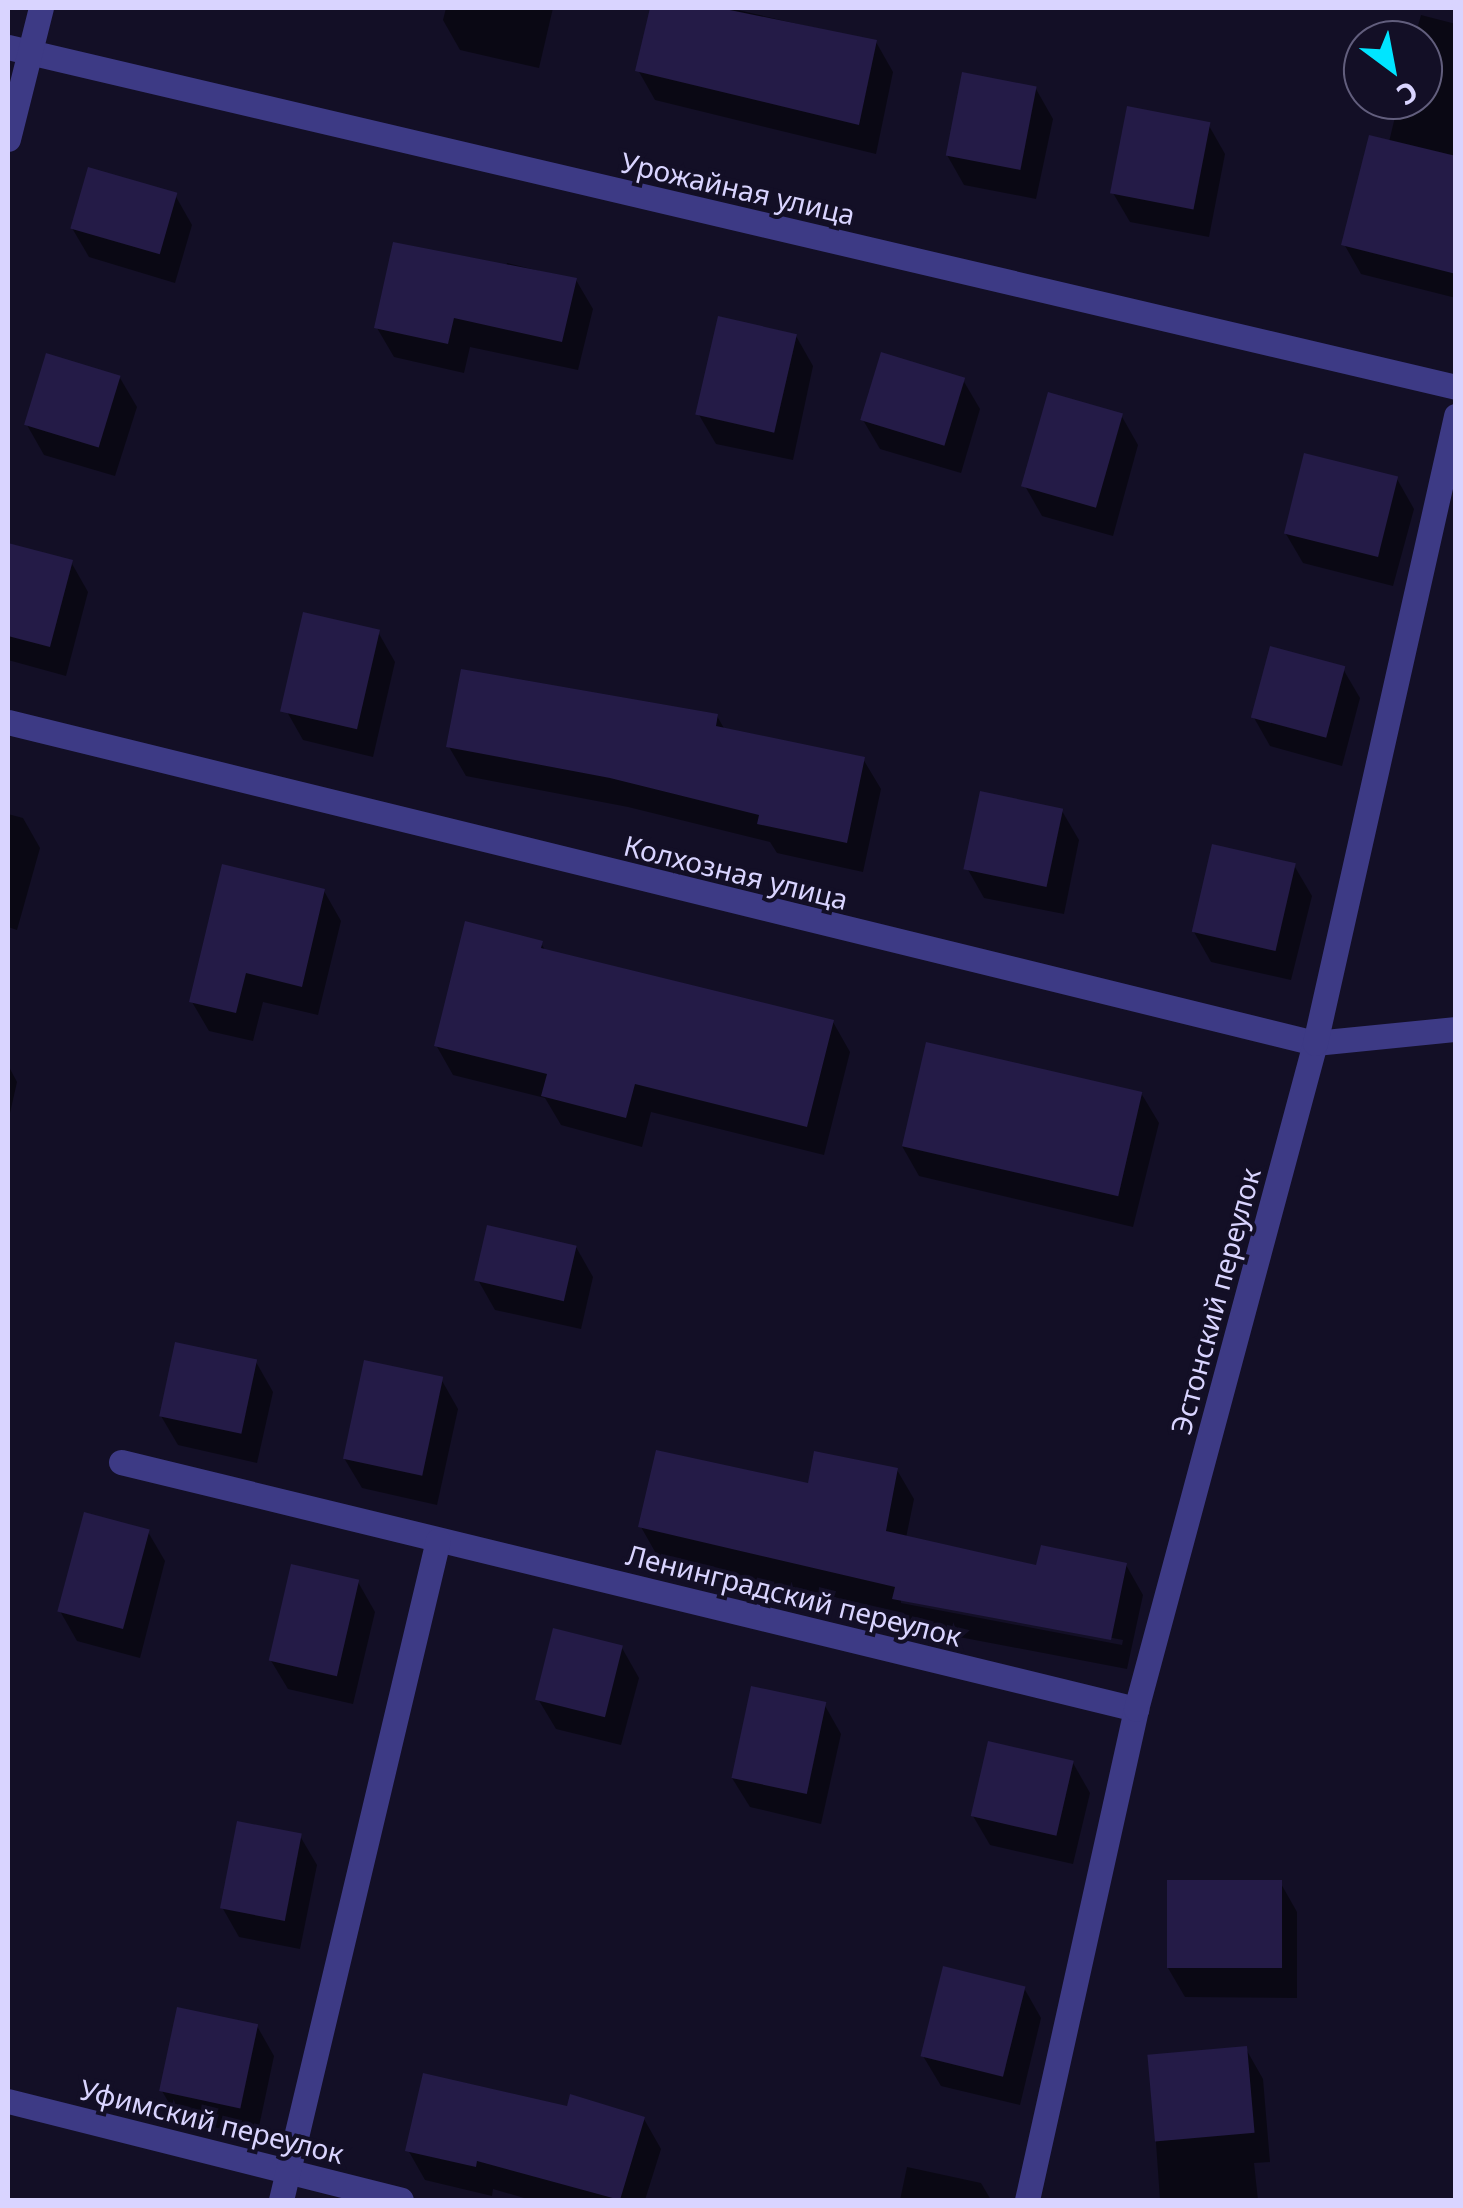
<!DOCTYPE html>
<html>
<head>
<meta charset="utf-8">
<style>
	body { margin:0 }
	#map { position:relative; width:1463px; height:2208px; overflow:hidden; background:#130f26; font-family:"Noto Sans",sans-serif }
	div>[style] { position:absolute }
	.shadow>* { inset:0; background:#0007 }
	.building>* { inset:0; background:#241b47; transform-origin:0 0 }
	.minor>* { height:25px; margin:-12.5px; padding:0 12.5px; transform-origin:12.5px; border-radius:12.5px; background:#3d3a85 }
	.tertiary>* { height:25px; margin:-12.5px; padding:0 12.5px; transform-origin:12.5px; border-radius:12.5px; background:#3d3a85 }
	span { translate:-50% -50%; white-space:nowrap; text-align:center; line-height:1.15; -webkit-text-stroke:8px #130f26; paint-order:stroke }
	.street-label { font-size:28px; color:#d9d4ff }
	.frame { position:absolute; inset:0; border:10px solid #d9d4ff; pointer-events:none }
	.north { position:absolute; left:1343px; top:20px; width:100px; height:100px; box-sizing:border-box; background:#130f26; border:2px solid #625e7d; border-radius:50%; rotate:148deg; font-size:28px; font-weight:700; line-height:40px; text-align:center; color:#d9d4ff }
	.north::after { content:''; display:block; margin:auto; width:35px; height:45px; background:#00e5ff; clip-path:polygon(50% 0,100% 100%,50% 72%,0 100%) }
</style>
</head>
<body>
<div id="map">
	<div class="shadow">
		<i style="clip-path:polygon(446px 8px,553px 8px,539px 68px,460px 50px,443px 20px)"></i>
		<i style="clip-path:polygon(653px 8px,729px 8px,876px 42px,893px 72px,876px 154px,655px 100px,638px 70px)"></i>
		<i style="clip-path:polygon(1421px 15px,1456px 24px,1456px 298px,1361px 274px,1344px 244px,1389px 142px,1399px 100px,1423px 100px,1423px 40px,1414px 40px)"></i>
		<i style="clip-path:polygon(1036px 89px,1053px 119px,1036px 199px,964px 185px,947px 155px)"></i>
		<i style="clip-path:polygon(1208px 124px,1225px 154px,1209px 237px,1130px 222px,1113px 193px)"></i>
		<i style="clip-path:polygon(175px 195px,192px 225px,175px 283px,89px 257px,72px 228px)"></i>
		<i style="clip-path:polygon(507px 263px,576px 280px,593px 309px,578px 370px,470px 347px,464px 373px,394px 357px,377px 328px,505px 270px)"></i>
		<i style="clip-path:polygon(796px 336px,813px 366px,793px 460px,716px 444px,699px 415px)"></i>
		<i style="clip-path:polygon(120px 378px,137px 407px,115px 476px,44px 455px,27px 425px)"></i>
		<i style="clip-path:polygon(963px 380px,980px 409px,961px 473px,880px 449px,863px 420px)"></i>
		<i style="clip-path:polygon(1121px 415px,1138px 445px,1113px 536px,1042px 516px,1025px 486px)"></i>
		<i style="clip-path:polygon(1397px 479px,1414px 509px,1393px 586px,1303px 563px,1286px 534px)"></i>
		<i style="clip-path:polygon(8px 546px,71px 562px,88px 592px,66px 676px,8px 660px)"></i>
		<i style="clip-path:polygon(378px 632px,395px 662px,373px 757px,303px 740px,286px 710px)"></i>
		<i style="clip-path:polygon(1343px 669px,1360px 698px,1342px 766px,1270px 746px,1253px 716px)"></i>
		<i style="clip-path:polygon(717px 716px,725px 730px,863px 759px,881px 789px,863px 872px,777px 853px,770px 842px,628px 807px,466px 776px,449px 747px)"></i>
		<i style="clip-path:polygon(1062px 811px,1079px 840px,1064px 914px,984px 898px,967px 868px)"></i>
		<i style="clip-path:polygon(8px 814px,23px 818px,40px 848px,17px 930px,8px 927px)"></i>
		<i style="clip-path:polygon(1295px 867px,1312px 896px,1291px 980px,1211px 962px,1194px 932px)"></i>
		<i style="clip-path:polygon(324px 891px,341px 921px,318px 1015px,263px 1002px,253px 1041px,209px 1031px,192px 1002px)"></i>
		<i style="clip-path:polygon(541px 943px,546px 952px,833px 1022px,850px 1052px,824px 1155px,651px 1112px,642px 1147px,561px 1125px,545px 1098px,453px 1075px,436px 1045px)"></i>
		<i style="clip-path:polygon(8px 1065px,17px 1082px,8px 1122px)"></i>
		<i style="clip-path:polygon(1141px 1093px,1159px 1123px,1133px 1227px,919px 1176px,902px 1146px)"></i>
		<i style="clip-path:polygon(576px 1247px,593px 1277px,581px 1329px,495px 1310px,478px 1280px)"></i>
		<i style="clip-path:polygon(256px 1362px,273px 1392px,257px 1463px,178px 1445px,161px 1416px)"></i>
		<i style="clip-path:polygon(441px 1379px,458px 1409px,437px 1505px,362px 1488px,344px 1458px)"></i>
		<i style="clip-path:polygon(evenodd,897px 1470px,914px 1499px,906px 1538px,1038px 1568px,1126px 1565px,1143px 1595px,1127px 1669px,912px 1628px,904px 1613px,658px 1557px,641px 1527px,897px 1470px,901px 1598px,1123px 1640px,1122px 1645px,901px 1603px,901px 1598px)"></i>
		<i style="clip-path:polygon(148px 1532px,165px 1561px,140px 1658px,77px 1641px,60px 1611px)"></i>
		<i style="clip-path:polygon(358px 1582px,375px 1612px,353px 1704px,288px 1689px,270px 1659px)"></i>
		<i style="clip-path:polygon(622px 1648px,639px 1678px,621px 1745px,556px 1729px,538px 1699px)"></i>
		<i style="clip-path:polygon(824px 1704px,841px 1734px,821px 1824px,750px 1807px,732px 1778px)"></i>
		<i style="clip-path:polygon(1073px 1763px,1090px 1793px,1073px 1864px,990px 1845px,973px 1816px)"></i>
		<i style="clip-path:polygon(300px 1836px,317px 1865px,300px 1949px,239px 1937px,222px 1907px)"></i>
		<i style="clip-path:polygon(1280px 1882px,1297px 1912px,1297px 1998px,1185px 1997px,1168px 1968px)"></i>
		<i style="clip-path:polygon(1024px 1988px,1041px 2018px,1020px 2105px,941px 2086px,923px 2056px)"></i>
		<i style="clip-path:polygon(257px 2026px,274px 2056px,257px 2136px,179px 2120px,162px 2091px)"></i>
		<i style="clip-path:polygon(1246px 2049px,1263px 2079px,1270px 2162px,1254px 2163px,1258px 2200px,1160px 2200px,1150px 2058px)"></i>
		<i style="clip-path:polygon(568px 2109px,644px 2119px,661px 2149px,645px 2200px,531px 2200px,493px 2189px,492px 2196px,425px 2180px,408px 2150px)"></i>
		<i style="clip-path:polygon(907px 2167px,981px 2183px,991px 2200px,900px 2200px)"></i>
	</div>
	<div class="building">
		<i style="clip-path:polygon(650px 8px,720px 8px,877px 40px,859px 125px,635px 71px)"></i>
		<i style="left:962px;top:72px;width:76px;height:85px;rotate:11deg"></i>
		<i style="left:1127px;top:106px;width:85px;height:89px;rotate:11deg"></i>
		<i style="clip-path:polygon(1369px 135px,1456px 156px,1456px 274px,1341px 245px)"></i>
		<i style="left:88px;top:167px;width:93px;height:64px;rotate:16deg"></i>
		<i style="clip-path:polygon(393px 242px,577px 278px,562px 342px,454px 318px,448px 344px,374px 328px)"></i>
		<i style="left:718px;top:316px;width:81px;height:101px;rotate:13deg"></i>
		<i style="left:881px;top:352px;width:88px;height:71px;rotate:17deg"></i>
		<i style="left:46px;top:353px;width:78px;height:75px;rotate:17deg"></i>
		<i style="left:1048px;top:392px;width:78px;height:98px;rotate:16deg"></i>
		<i style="left:1304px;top:453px;width:97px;height:83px;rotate:14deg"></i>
		<i style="clip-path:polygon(8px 543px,73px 560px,50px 647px,8px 636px)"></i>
		<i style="left:303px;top:612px;width:79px;height:102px;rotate:13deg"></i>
		<i style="left:1270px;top:646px;width:78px;height:74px;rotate:15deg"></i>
		<i style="clip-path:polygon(461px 669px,718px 714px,716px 726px,865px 757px,847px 843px,757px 824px,759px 815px,610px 778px,446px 747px)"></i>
		<i style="left:980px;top:791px;width:85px;height:80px;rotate:12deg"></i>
		<i style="left:1212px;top:844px;width:86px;height:90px;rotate:13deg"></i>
		<i style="clip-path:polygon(222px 864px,325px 889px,302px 987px,246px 973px,236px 1013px,189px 1002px)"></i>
		<i style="clip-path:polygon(465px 921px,543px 941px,541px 948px,834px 1020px,807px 1127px,635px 1084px,626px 1118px,541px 1096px,547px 1074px,434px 1046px)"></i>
		<i style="left:926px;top:1042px;width:222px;height:107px;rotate:13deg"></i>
		<i style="left:487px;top:1225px;width:92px;height:57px;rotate:13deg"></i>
		<i style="left:175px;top:1342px;width:84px;height:76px;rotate:12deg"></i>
		<i style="left:364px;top:1360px;width:81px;height:101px;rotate:12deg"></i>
		<i style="clip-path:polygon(656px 1450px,808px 1483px,814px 1451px,898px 1468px,886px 1531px,1036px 1565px,1041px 1545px,1127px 1563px,1111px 1640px,892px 1599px,895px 1587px,638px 1527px)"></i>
		<i style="left:84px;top:1512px;width:68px;height:103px;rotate:15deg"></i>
		<i style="left:291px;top:1564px;width:70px;height:99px;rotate:13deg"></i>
		<i style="left:553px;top:1628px;width:72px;height:74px;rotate:14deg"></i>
		<i style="left:751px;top:1686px;width:77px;height:94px;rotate:12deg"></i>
		<i style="left:988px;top:1741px;width:88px;height:77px;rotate:13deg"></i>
		<i style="left:237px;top:1821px;width:66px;height:89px;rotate:11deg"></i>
		<i style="left:1167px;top:1880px;width:115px;height:88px"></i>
		<i style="left:943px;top:1966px;width:85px;height:93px;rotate:14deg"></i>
		<i style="left:177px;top:2007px;width:83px;height:86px;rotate:12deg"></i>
		<i style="left:1247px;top:2046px;width:87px;height:100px;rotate:85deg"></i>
		<i style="clip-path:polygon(423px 2073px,567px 2106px,570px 2094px,645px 2117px,620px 2200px,477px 2161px,476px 2167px,405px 2151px)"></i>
	</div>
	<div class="minor">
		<i style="left:8px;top:47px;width:1487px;rotate:13.21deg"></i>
		<i style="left:8px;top:722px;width:1346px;rotate:13.8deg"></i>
		<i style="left:1315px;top:1043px;width:142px;rotate:-5.7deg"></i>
		<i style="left:121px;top:1462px;width:1045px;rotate:13.68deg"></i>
		<i style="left:8px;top:2101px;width:405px;rotate:14.1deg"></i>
		<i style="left:281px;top:2200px;width:678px;rotate:-76.62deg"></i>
		<i style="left:1027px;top:2200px;width:503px;rotate:-77.48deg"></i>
		<i style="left:1136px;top:1709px;width:690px;rotate:-74.96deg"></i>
		<i style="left:1315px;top:1043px;width:643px;rotate:-77.33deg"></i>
	</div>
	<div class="tertiary">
		<i style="left:8px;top:139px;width:135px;rotate:-75.9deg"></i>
	</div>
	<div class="street-label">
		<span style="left:738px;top:188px;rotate:13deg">Урожайная улица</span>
		<span style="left:736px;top:872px;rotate:14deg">Колхозная улица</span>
		<span style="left:1215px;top:1301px;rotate:-75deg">Эстонский переулок</span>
		<span style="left:794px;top:1595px;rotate:14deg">Ленинградский переулок</span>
		<span style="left:212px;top:2121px;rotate:14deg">Уфимский переулок</span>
	</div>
	<div class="frame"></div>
	<div class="north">С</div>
</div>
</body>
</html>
